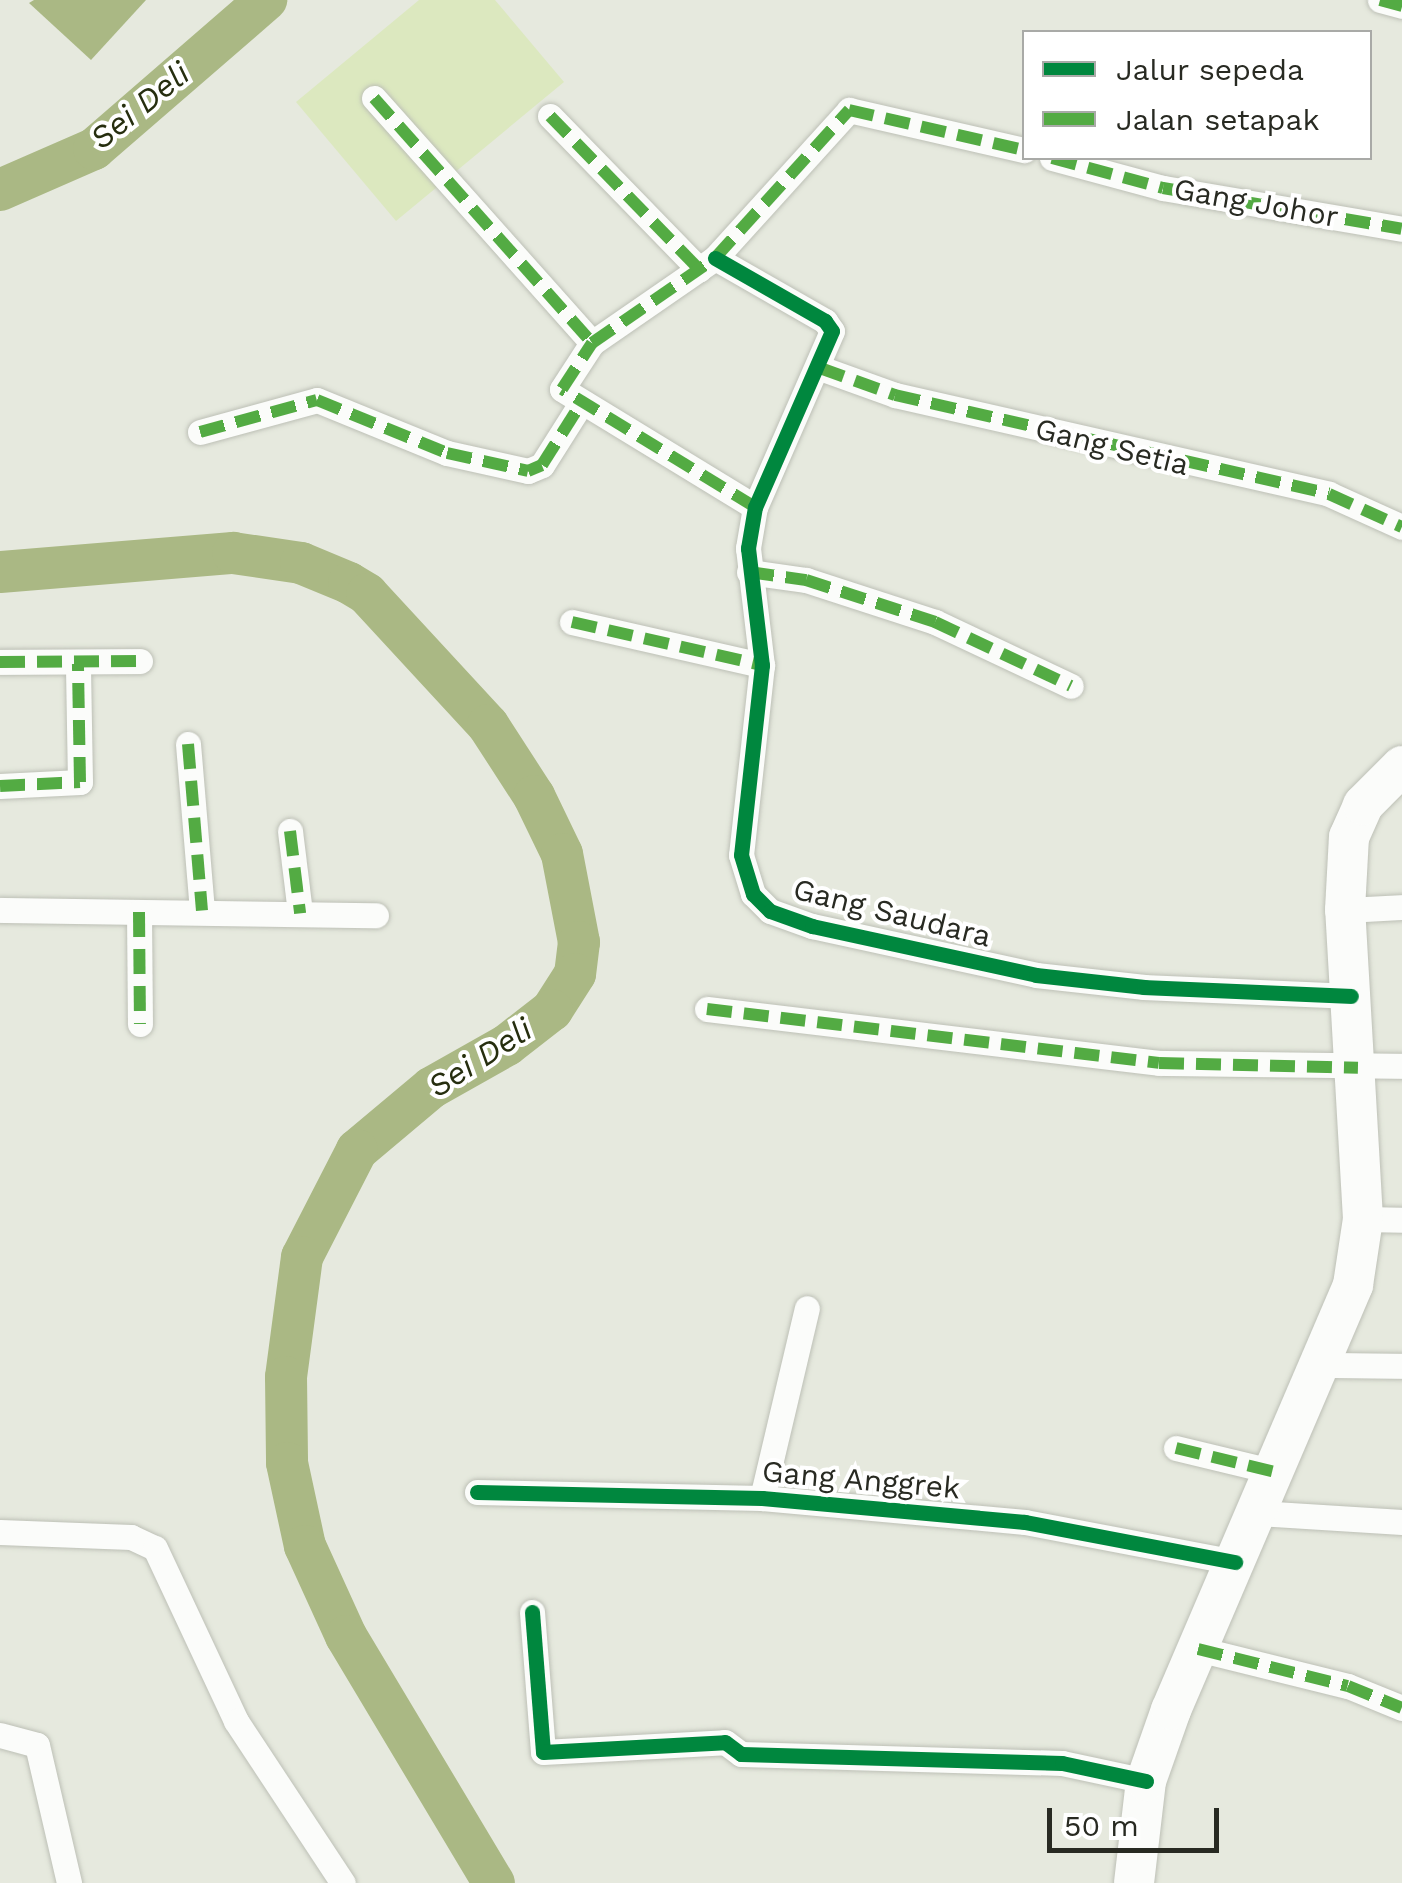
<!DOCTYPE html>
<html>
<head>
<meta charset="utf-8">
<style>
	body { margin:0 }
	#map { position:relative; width:1402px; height:1883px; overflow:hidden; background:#e6e9de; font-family:"Work Sans",sans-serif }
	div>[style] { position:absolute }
	.green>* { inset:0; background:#dce8bf }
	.water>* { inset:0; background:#aab884 }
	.river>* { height:42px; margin:-21px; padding:0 21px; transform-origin:21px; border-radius:21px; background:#aab884 }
	.roads { filter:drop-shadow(0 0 2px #bdc0b6) drop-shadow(0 0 2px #bdc0b6) }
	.minor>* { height:25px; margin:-12.5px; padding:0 12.5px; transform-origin:12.5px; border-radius:12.5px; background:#fbfcfa }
	.primary>* { height:40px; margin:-20px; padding:0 20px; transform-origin:20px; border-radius:20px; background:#fbfcfa }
	.quiet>* { height:12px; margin-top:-6px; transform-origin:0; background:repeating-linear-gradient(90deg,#53ab43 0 25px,transparent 0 37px) }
	.cycleway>* { height:15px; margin:-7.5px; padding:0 7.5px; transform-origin:7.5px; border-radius:7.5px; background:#00873e }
	span { translate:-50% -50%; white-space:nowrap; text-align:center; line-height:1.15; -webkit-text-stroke:8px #fff; paint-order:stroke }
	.street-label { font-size:30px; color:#282a22 }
	.water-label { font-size:32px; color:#262e0f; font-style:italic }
	.legend { position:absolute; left:1022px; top:30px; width:350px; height:130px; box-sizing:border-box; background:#fff; border:2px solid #a9aaa7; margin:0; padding:12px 18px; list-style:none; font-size:30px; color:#282a22 }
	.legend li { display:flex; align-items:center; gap:20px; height:50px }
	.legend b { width:50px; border:2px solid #a9aaa7 }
	.scale { position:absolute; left:1047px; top:1808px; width:172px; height:45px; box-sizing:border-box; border:5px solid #282a22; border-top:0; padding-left:12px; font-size:30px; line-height:35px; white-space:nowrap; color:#282a22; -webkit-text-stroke:8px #fff; paint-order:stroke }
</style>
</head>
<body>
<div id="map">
	<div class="green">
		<i style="clip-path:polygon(419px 0,495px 0,564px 82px,396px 221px,296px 102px)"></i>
	</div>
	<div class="water">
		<i style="clip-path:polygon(34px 0,146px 0,91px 60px,29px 3px)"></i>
	</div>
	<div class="river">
		<i style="left:0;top:190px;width:103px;rotate:-23.6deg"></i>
		<i style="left:94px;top:149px;width:228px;rotate:-40.9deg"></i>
		<i style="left:0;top:572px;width:234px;rotate:-4.7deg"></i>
		<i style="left:233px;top:553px;width:69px;rotate:8.4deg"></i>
		<i style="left:301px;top:563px;width:52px;rotate:22.6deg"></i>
		<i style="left:349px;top:583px;width:21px;rotate:31deg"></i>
		<i style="left:367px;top:594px;width:178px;rotate:47.3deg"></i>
		<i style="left:488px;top:725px;width:85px;rotate:57.1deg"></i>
		<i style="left:534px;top:796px;width:64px;rotate:64.2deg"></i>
		<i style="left:562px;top:854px;width:90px;rotate:79.1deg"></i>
		<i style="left:579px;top:942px;width:32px;rotate:97deg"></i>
		<i style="left:575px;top:974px;width:43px;rotate:122.6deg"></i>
		<i style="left:552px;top:1010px;width:57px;rotate:142.1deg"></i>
		<i style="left:507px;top:1045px;width:87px;rotate:150.5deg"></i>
		<i style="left:431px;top:1088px;width:97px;rotate:140deg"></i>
		<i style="left:357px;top:1150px;width:120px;rotate:117.2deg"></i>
		<i style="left:302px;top:1257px;width:121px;rotate:97.6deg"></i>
		<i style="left:286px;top:1377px;width:86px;rotate:89.3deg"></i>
		<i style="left:287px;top:1463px;width:85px;rotate:77.8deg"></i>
		<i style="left:305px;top:1546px;width:99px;rotate:65.5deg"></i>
		<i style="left:346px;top:1636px;width:288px;rotate:59.1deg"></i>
	</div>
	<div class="roads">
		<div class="minor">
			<i style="left:1380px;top:0;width:23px;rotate:15deg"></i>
			<i style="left:374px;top:98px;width:328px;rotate:48.3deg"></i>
			<i style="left:550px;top:116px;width:214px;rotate:45.8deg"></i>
			<i style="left:1052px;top:158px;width:115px;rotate:15.1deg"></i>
			<i style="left:1163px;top:188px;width:242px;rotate:9.7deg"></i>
			<i style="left:715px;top:258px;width:127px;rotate:29.8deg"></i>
			<i style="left:825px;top:321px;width:12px;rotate:55deg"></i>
			<i style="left:832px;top:331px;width:192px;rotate:113.6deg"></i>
			<i style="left:755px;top:507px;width:42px;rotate:99.7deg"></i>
			<i style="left:748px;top:548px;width:118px;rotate:83.2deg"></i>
			<i style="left:762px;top:665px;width:191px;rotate:96.3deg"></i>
			<i style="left:741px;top:855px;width:41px;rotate:72.9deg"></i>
			<i style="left:753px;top:894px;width:24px;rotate:45deg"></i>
			<i style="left:770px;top:911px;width:45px;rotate:19.7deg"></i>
			<i style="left:812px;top:926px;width:229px;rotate:12.3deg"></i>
			<i style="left:1036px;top:975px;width:109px;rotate:6.3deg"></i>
			<i style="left:1144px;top:987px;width:207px;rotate:2.5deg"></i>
			<i style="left:820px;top:368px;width:80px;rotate:19.8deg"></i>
			<i style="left:895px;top:395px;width:445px;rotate:12.8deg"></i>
			<i style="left:1329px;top:494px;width:80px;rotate:24.3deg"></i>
			<i style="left:200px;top:432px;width:121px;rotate:-15.3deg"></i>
			<i style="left:317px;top:400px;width:140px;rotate:22.2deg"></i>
			<i style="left:447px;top:453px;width:83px;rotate:12.5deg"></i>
			<i style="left:528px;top:471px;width:15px;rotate:-23deg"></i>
			<i style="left:542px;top:465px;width:71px;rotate:-57.7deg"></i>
			<i style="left:755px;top:507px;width:226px;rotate:-148.6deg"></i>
			<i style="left:562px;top:389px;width:55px;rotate:-56.9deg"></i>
			<i style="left:592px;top:343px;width:150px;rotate:-34.6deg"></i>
			<i style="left:715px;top:258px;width:200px;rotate:-47.8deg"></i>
			<i style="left:849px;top:110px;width:180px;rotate:12.9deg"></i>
			<i style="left:749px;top:572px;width:58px;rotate:8deg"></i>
			<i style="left:806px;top:580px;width:136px;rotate:18deg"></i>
			<i style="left:935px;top:622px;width:150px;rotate:25.2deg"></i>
			<i style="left:572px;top:622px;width:195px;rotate:12.8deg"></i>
			<i style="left:0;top:662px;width:140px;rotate:-0.4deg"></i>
			<i style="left:188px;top:744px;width:167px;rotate:85.2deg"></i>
			<i style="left:0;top:786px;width:80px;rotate:-2.9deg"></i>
			<i style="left:80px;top:782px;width:118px;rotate:-91deg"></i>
			<i style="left:290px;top:831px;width:83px;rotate:83deg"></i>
			<i style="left:0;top:910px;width:376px;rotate:0.8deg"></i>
			<i style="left:1345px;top:910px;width:57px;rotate:-3deg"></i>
			<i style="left:139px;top:912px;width:112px;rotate:89.5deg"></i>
			<i style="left:707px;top:1009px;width:455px;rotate:6.8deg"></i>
			<i style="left:1159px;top:1063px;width:243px;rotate:0.7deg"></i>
			<i style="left:1363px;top:1219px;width:39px;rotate:1deg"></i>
			<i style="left:1324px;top:1365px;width:78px;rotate:0.7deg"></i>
			<i style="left:1176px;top:1448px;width:102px;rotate:13.6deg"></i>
			<i style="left:477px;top:1492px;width:285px;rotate:1.2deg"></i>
			<i style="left:762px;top:1498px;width:264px;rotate:5.2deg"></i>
			<i style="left:1025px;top:1522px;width:214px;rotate:10.8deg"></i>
			<i style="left:762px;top:1498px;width:195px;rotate:-76.7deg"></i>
			<i style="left:1258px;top:1513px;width:144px;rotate:3.6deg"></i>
			<i style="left:0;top:1532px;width:131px;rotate:2.2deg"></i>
			<i style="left:131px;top:1537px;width:26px;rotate:25deg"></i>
			<i style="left:155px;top:1548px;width:191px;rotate:64.9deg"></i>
			<i style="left:236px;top:1721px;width:194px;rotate:56.6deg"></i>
			<i style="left:532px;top:1612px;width:140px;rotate:85.5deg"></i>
			<i style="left:543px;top:1752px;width:182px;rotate:-3.1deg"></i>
			<i style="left:725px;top:1742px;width:20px;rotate:37deg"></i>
			<i style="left:741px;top:1754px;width:321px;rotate:1.6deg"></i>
			<i style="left:1062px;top:1763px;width:86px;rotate:12.1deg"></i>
			<i style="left:1198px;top:1649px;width:154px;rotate:13.9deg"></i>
			<i style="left:1348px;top:1686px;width:58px;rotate:22.2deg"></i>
			<i style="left:0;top:1735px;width:38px;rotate:15deg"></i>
			<i style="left:37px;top:1745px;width:142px;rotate:76.9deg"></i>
		</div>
		<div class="primary">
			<i style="left:1134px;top:1883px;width:103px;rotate:-83.3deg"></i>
			<i style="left:1146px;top:1781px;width:75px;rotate:-70.6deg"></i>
			<i style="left:1171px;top:1710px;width:462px;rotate:-66.8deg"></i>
			<i style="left:1353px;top:1285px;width:67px;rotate:-81.4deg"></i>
			<i style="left:1363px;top:1219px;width:310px;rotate:-93.3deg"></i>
			<i style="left:1345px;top:910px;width:73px;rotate:-86.9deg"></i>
			<i style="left:1349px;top:837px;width:35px;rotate:-66deg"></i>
			<i style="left:1363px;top:805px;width:55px;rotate:-45deg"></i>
		</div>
	</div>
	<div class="quiet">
		<i style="left:1380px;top:0;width:23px;rotate:15deg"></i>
		<i style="left:374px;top:98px;width:328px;rotate:48.3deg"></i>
		<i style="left:550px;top:116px;width:214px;rotate:45.8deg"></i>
		<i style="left:1052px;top:158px;width:115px;rotate:15.1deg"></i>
		<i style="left:1163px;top:188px;width:242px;rotate:9.7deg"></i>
		<i style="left:820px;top:368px;width:80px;rotate:19.8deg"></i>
		<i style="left:895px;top:395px;width:445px;rotate:12.8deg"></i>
		<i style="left:1329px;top:494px;width:80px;rotate:24.3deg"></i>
		<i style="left:200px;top:432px;width:121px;rotate:-15.3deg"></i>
		<i style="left:317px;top:400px;width:140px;rotate:22.2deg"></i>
		<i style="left:447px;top:453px;width:83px;rotate:12.5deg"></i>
		<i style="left:528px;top:471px;width:15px;rotate:-23deg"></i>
		<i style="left:542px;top:465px;width:71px;rotate:-57.7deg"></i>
		<i style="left:755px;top:507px;width:226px;rotate:-148.6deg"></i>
		<i style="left:562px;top:389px;width:55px;rotate:-56.9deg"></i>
		<i style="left:592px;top:343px;width:150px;rotate:-34.6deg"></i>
		<i style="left:715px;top:258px;width:200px;rotate:-47.8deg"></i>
		<i style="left:849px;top:110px;width:180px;rotate:12.9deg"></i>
		<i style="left:749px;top:572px;width:58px;rotate:8deg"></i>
		<i style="left:806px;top:580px;width:136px;rotate:18deg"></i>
		<i style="left:935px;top:622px;width:150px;rotate:25.2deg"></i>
		<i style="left:572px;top:622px;width:195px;rotate:12.8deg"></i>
		<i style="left:0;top:662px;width:140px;rotate:-0.4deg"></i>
		<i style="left:188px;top:744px;width:167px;rotate:85.2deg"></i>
		<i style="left:0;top:786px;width:80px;rotate:-2.9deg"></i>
		<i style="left:80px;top:782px;width:118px;rotate:-91deg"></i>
		<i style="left:290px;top:831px;width:83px;rotate:83deg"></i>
		<i style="left:139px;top:912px;width:112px;rotate:89.5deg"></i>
		<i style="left:707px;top:1009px;width:455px;rotate:6.8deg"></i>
		<i style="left:1159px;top:1063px;width:199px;rotate:1.4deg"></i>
		<i style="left:1176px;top:1448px;width:102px;rotate:13.6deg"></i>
		<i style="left:1198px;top:1649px;width:154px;rotate:13.9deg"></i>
		<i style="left:1348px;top:1686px;width:58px;rotate:22.2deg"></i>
	</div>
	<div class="cycleway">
		<i style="left:715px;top:258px;width:127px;rotate:29.8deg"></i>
		<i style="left:825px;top:321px;width:12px;rotate:55deg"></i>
		<i style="left:832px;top:331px;width:192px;rotate:113.6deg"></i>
		<i style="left:755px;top:507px;width:42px;rotate:99.7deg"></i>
		<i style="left:748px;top:548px;width:118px;rotate:83.2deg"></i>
		<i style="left:762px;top:665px;width:191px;rotate:96.3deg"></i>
		<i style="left:741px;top:855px;width:41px;rotate:72.9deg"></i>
		<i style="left:753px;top:894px;width:24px;rotate:45deg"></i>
		<i style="left:770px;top:911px;width:45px;rotate:19.7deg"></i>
		<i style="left:812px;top:926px;width:229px;rotate:12.3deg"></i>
		<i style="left:1036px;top:975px;width:109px;rotate:6.3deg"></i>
		<i style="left:1144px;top:987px;width:207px;rotate:2.5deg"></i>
		<i style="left:477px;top:1492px;width:285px;rotate:1.2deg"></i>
		<i style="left:762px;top:1498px;width:264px;rotate:5.2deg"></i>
		<i style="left:1025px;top:1522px;width:214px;rotate:10.8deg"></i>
		<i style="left:532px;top:1612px;width:140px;rotate:85.5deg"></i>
		<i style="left:543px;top:1752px;width:182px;rotate:-3.1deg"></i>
		<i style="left:725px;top:1742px;width:20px;rotate:37deg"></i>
		<i style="left:741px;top:1754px;width:321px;rotate:1.6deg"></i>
		<i style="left:1062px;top:1763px;width:86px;rotate:12.1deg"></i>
	</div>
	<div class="street-label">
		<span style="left:1256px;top:203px;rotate:10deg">Gang Johor</span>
		<span style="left:1112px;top:447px;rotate:14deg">Gang Setia</span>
		<span style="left:892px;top:913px;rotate:14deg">Gang Saudara</span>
		<span style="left:861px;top:1480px;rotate:5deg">Gang Anggrek</span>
	</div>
	<div class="water-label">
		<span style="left:140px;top:106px;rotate:-39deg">Sei Deli</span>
		<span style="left:480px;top:1058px;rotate:-33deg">Sei Deli</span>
	</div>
	<ul class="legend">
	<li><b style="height:12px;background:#00873e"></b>Jalur sepeda</li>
	<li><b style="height:12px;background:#53ab43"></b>Jalan setapak</li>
	</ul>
	<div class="scale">50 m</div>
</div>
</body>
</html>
